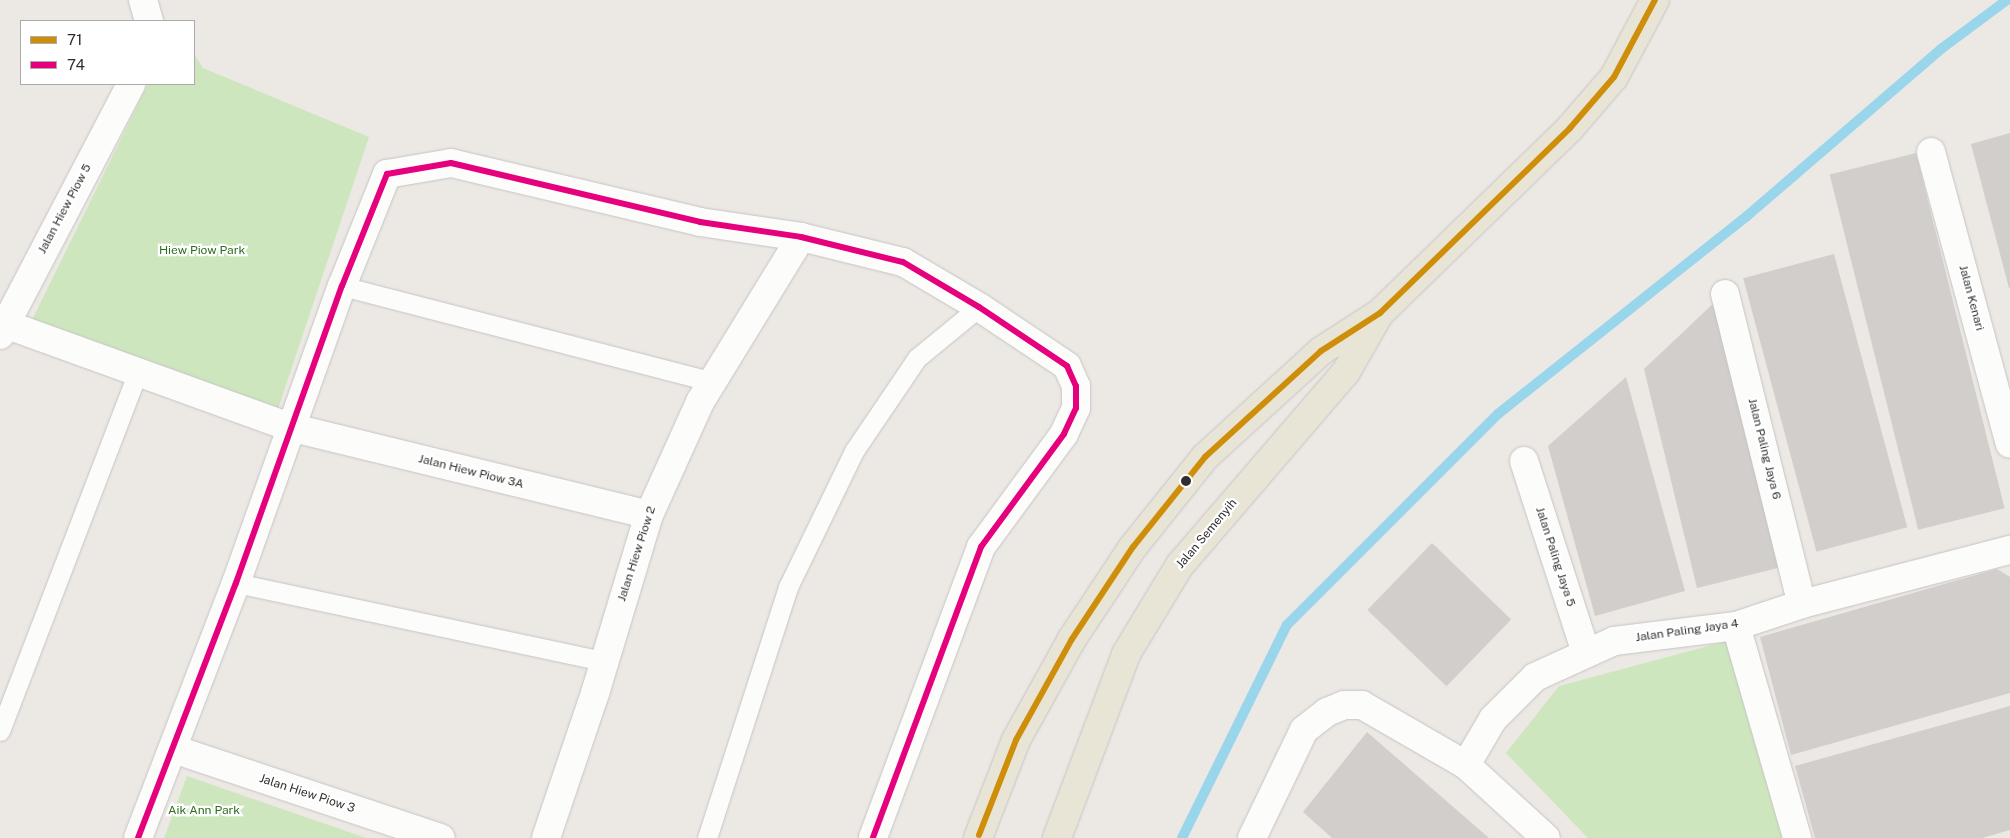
<!DOCTYPE html>
<html>
<head>
<meta charset="utf-8">
<style>
	body { margin:0 }
	#map { position:relative; width:2010px; height:838px; overflow:hidden; background:#ece8e4; font-family:"Public Sans",sans-serif }
	div>[style] { position:absolute }
	.green>* { inset:0; background:#cee6be }
	.stream>* { height:10px; margin:-5px; padding:0 5px; transform-origin:5px; border-radius:5px; background:#99d6ec }
	.building>* { inset:0; background:#d1cecb; transform-origin:0 0 }
	.roads { filter:drop-shadow(0 0 1px #c5c4c5) drop-shadow(0 0 1px #c5c4c5) }
	.lane>* { height:19px; margin:-9.5px; padding:0 9.5px; transform-origin:9.5px; border-radius:9.5px; background:#fcfcfb }
	.street>* { height:28px; margin:-14px; padding:0 14px; transform-origin:14px; border-radius:14px; background:#fcfcfb }
	.primary>* { height:28px; margin:-14px; padding:0 14px; transform-origin:14px; border-radius:14px; background:#e8e4d6 }
	.bus-1>* { height:6px; margin:-3px; padding:0 3px; transform-origin:3px; border-radius:3px; background:#cf8e09 }
	.bus-2>* { height:6px; margin:-3px; padding:0 3px; transform-origin:3px; border-radius:3px; background:#e5007d }
	.dots>* { width:14px; height:14px; translate:-50% -50%; box-sizing:border-box; border:2px solid #fff; border-radius:50% }
	span { translate:-50% -50%; white-space:nowrap; text-align:center; line-height:1.15; -webkit-text-stroke:4.5px #fff; paint-order:stroke }
	.street-label { font-size:12px; color:#2e2e2e }
	.park-label { font-size:12px; color:#2c6e1b }
	.legend { position:absolute; left:20px; top:20px; width:175px; height:65px; box-sizing:border-box; background:#fff; border:1px solid #ababab; margin:0; padding:6px 9px; list-style:none; font-size:15px; color:#2e2e2e }
	.legend li { display:flex; align-items:center; gap:10px; height:25px }
	.legend b { width:25px; border:1px solid #ababab }
</style>
</head>
<body>
<div id="map">
	<div class="green">
		<i style="clip-path:polygon(194px 54px,203px 68px,369px 137px,278px 409px,31px 322px,148px 84px,194px 84px)"></i>
		<i style="clip-path:polygon(1727px 641px,1785px 838px,1588px 838px,1506px 753px,1559px 686px)"></i>
		<i style="clip-path:polygon(187px 776px,366px 838px,164px 838px)"></i>
	</div>
	<div class="stream">
		<i style="left:1182px;top:838px;width:237px;rotate:-63.8deg"></i>
		<i style="left:1287px;top:625px;width:298px;rotate:-45deg"></i>
		<i style="left:1498px;top:414px;width:318px;rotate:-38.5deg"></i>
		<i style="left:1747px;top:216px;width:256px;rotate:-40.7deg"></i>
		<i style="left:1941px;top:49px;width:82px;rotate:-36.6deg"></i>
	</div>
	<div class="building">
		<i style="clip-path:polygon(2010px 133px,2010px 288px,2009px 288px,1971px 144px)"></i>
		<i style="left:1916px;top:153px;width:366px;height:89px;rotate:76deg"></i>
		<i style="left:1834px;top:254px;width:283px;height:94px;rotate:75deg"></i>
		<i style="clip-path:polygon(1716px 301px,1782px 567px,1697px 588px,1644px 369px)"></i>
		<i style="clip-path:polygon(1626px 377px,1685px 591px,1595px 616px,1548px 446px)"></i>
		<i style="left:1432px;top:543px;width:110px;height:93px;rotate:44deg"></i>
		<i style="clip-path:polygon(1997px 569px,2010px 577px,2010px 693px,1791px 755px,1760px 637px)"></i>
		<i style="clip-path:polygon(2010px 706px,2010px 830px,1982px 838px,1815px 838px,1795px 766px)"></i>
		<i style="clip-path:polygon(1367px 732px,1489px 838px,1332px 838px,1303px 812px)"></i>
	</div>
	<div class="roads">
		<div class="lane">
			<i style="left:342px;top:286px;width:382px;rotate:14.5deg"></i>
			<i style="left:236px;top:583px;width:375px;rotate:12deg"></i>
			<i style="left:0;top:731px;width:385px;rotate:-69deg"></i>
			<i style="left:707px;top:838px;width:264px;rotate:-72.1deg"></i>
			<i style="left:788px;top:587px;width:151px;rotate:-64.1deg"></i>
			<i style="left:854px;top:451px;width:112px;rotate:-55.9deg"></i>
			<i style="left:917px;top:358px;width:80px;rotate:-39.4deg"></i>
		</div>
		<div class="street">
			<i style="left:143px;top:0;width:22px;rotate:74deg"></i>
			<i style="left:1931px;top:152px;width:302px;rotate:74.9deg"></i>
			<i style="left:1725px;top:294px;width:319px;rotate:76.1deg"></i>
			<i style="left:5px;top:324px;width:306px;rotate:19.9deg"></i>
			<i style="left:293px;top:428px;width:366px;rotate:13.7deg"></i>
			<i style="left:0;top:335px;width:283px;rotate:-62.4deg"></i>
			<i style="left:1524px;top:461px;width:202px;rotate:72.1deg"></i>
			<i style="left:1736px;top:626px;width:221px;rotate:73.9deg"></i>
			<i style="left:173px;top:749px;width:282px;rotate:18.4deg"></i>
			<i style="left:1466px;top:765px;width:53px;rotate:-59.6deg"></i>
			<i style="left:1493px;top:719px;width:59px;rotate:-45deg"></i>
			<i style="left:1535px;top:677px;width:87px;rotate:-24.5deg"></i>
			<i style="left:1614px;top:641px;width:123px;rotate:-7deg"></i>
			<i style="left:1736px;top:626px;width:70px;rotate:-18.4deg"></i>
			<i style="left:1802px;top:604px;width:215px;rotate:-14.6deg"></i>
			<i style="left:138px;top:838px;width:273px;rotate:-69deg"></i>
			<i style="left:236px;top:583px;width:315px;rotate:-70.4deg"></i>
			<i style="left:342px;top:286px;width:121px;rotate:-68.1deg"></i>
			<i style="left:387px;top:174px;width:65px;rotate:-9.8deg"></i>
			<i style="left:451px;top:163px;width:256px;rotate:13.3deg"></i>
			<i style="left:700px;top:222px;width:102px;rotate:8.4deg"></i>
			<i style="left:801px;top:237px;width:105px;rotate:13.8deg"></i>
			<i style="left:903px;top:262px;width:88px;rotate:30.6deg"></i>
			<i style="left:979px;top:307px;width:106px;rotate:33.8deg"></i>
			<i style="left:1067px;top:366px;width:22px;rotate:66deg"></i>
			<i style="left:1076px;top:386px;width:22px;rotate:90deg"></i>
			<i style="left:1076px;top:408px;width:29px;rotate:115deg"></i>
			<i style="left:1064px;top:434px;width:140px;rotate:126.3deg"></i>
			<i style="left:981px;top:547px;width:310px;rotate:110.4deg"></i>
			<i style="left:546px;top:838px;width:156px;rotate:-71.3deg"></i>
			<i style="left:596px;top:690px;width:183px;rotate:-73.2deg"></i>
			<i style="left:649px;top:515px;width:124px;rotate:-65.7deg"></i>
			<i style="left:700px;top:402px;width:193px;rotate:-58.5deg"></i>
			<i style="left:1252px;top:838px;width:120px;rotate:-64.3deg"></i>
			<i style="left:1304px;top:730px;width:29px;rotate:-38deg"></i>
			<i style="left:1327px;top:712px;width:18px;rotate:-22deg"></i>
			<i style="left:1344px;top:705px;width:18px"></i>
			<i style="left:1362px;top:705px;width:120px;rotate:30deg"></i>
			<i style="left:1466px;top:765px;width:108px;rotate:42.4deg"></i>
		</div>
		<div class="primary">
			<i style="left:978px;top:838px;width:105px;rotate:-68.8deg"></i>
			<i style="left:1016px;top:740px;width:115px;rotate:-61deg"></i>
			<i style="left:1072px;top:639px;width:110px;rotate:-56.5deg"></i>
			<i style="left:1133px;top:547px;width:115px;rotate:-51.3deg"></i>
			<i style="left:1205px;top:457px;width:157px;rotate:-42.4deg"></i>
			<i style="left:1321px;top:351px;width:70px;rotate:-32.8deg"></i>
			<i style="left:1380px;top:313px;width:265px;rotate:-44.2deg"></i>
			<i style="left:1570px;top:128px;width:67px;rotate:-49.2deg"></i>
			<i style="left:1614px;top:77px;width:87px;rotate:-62deg"></i>
			<i style="left:1057px;top:838px;width:197px;rotate:-69.4deg"></i>
			<i style="left:1126px;top:654px;width:104px;rotate:-58.8deg"></i>
			<i style="left:1180px;top:565px;width:255px;rotate:-49.3deg"></i>
			<i style="left:1346px;top:372px;width:64px;rotate:-60.3deg"></i>
		</div>
	</div>
	<div class="bus-1">
		<i style="left:979px;top:835px;width:102px;rotate:-68.7deg"></i>
		<i style="left:1016px;top:740px;width:115px;rotate:-61deg"></i>
		<i style="left:1072px;top:639px;width:110px;rotate:-56.5deg"></i>
		<i style="left:1133px;top:547px;width:115px;rotate:-51.3deg"></i>
		<i style="left:1205px;top:457px;width:157px;rotate:-42.4deg"></i>
		<i style="left:1321px;top:351px;width:70px;rotate:-32.8deg"></i>
		<i style="left:1380px;top:313px;width:265px;rotate:-44.2deg"></i>
		<i style="left:1570px;top:128px;width:67px;rotate:-49.2deg"></i>
		<i style="left:1614px;top:77px;width:87px;rotate:-62deg"></i>
	</div>
	<div class="bus-2">
		<i style="left:138px;top:838px;width:273px;rotate:-69deg"></i>
		<i style="left:236px;top:583px;width:315px;rotate:-70.4deg"></i>
		<i style="left:342px;top:286px;width:121px;rotate:-68.1deg"></i>
		<i style="left:387px;top:174px;width:65px;rotate:-9.8deg"></i>
		<i style="left:451px;top:163px;width:256px;rotate:13.3deg"></i>
		<i style="left:700px;top:222px;width:102px;rotate:8.4deg"></i>
		<i style="left:801px;top:237px;width:105px;rotate:13.8deg"></i>
		<i style="left:903px;top:262px;width:88px;rotate:30.6deg"></i>
		<i style="left:979px;top:307px;width:106px;rotate:33.8deg"></i>
		<i style="left:1067px;top:366px;width:22px;rotate:66deg"></i>
		<i style="left:1076px;top:386px;width:22px;rotate:90deg"></i>
		<i style="left:1076px;top:408px;width:29px;rotate:115deg"></i>
		<i style="left:1064px;top:434px;width:140px;rotate:126.3deg"></i>
		<i style="left:981px;top:547px;width:310px;rotate:110.4deg"></i>
	</div>
	<div class="dots">
		<i style="left:1186px;top:481px;background:#2e2e2e"></i>
	</div>
	<div class="street-label">
		<span style="left:65px;top:209px;rotate:-62deg">Jalan Hiew Piow 5</span>
		<span style="left:1971px;top:298px;rotate:75deg">Jalan Kenari</span>
		<span style="left:1764px;top:449px;rotate:76deg">Jalan Paling Jaya 6</span>
		<span style="left:471px;top:472px;rotate:14deg">Jalan Hiew Piow 3A</span>
		<span style="left:1207px;top:534px;rotate:-50deg">Jalan Semenyih</span>
		<span style="left:637px;top:554px;rotate:-72deg">Jalan Hiew Piow 2</span>
		<span style="left:1555px;top:557px;rotate:72deg">Jalan Paling Jaya 5</span>
		<span style="left:1687px;top:631px;rotate:-8deg">Jalan Paling Jaya 4</span>
		<span style="left:307px;top:794px;rotate:18deg">Jalan Hiew Piow 3</span>
	</div>
	<div class="park-label">
		<span style="left:202px;top:251px">Hiew Piow Park</span>
		<span style="left:204px;top:811px">Aik Ann Park</span>
	</div>
	<ul class="legend">
	<li><b style="height:6px;background:#cf8e09"></b>71</li>
	<li><b style="height:6px;background:#e5007d"></b>74</li>
	</ul>
</div>
</body>
</html>
